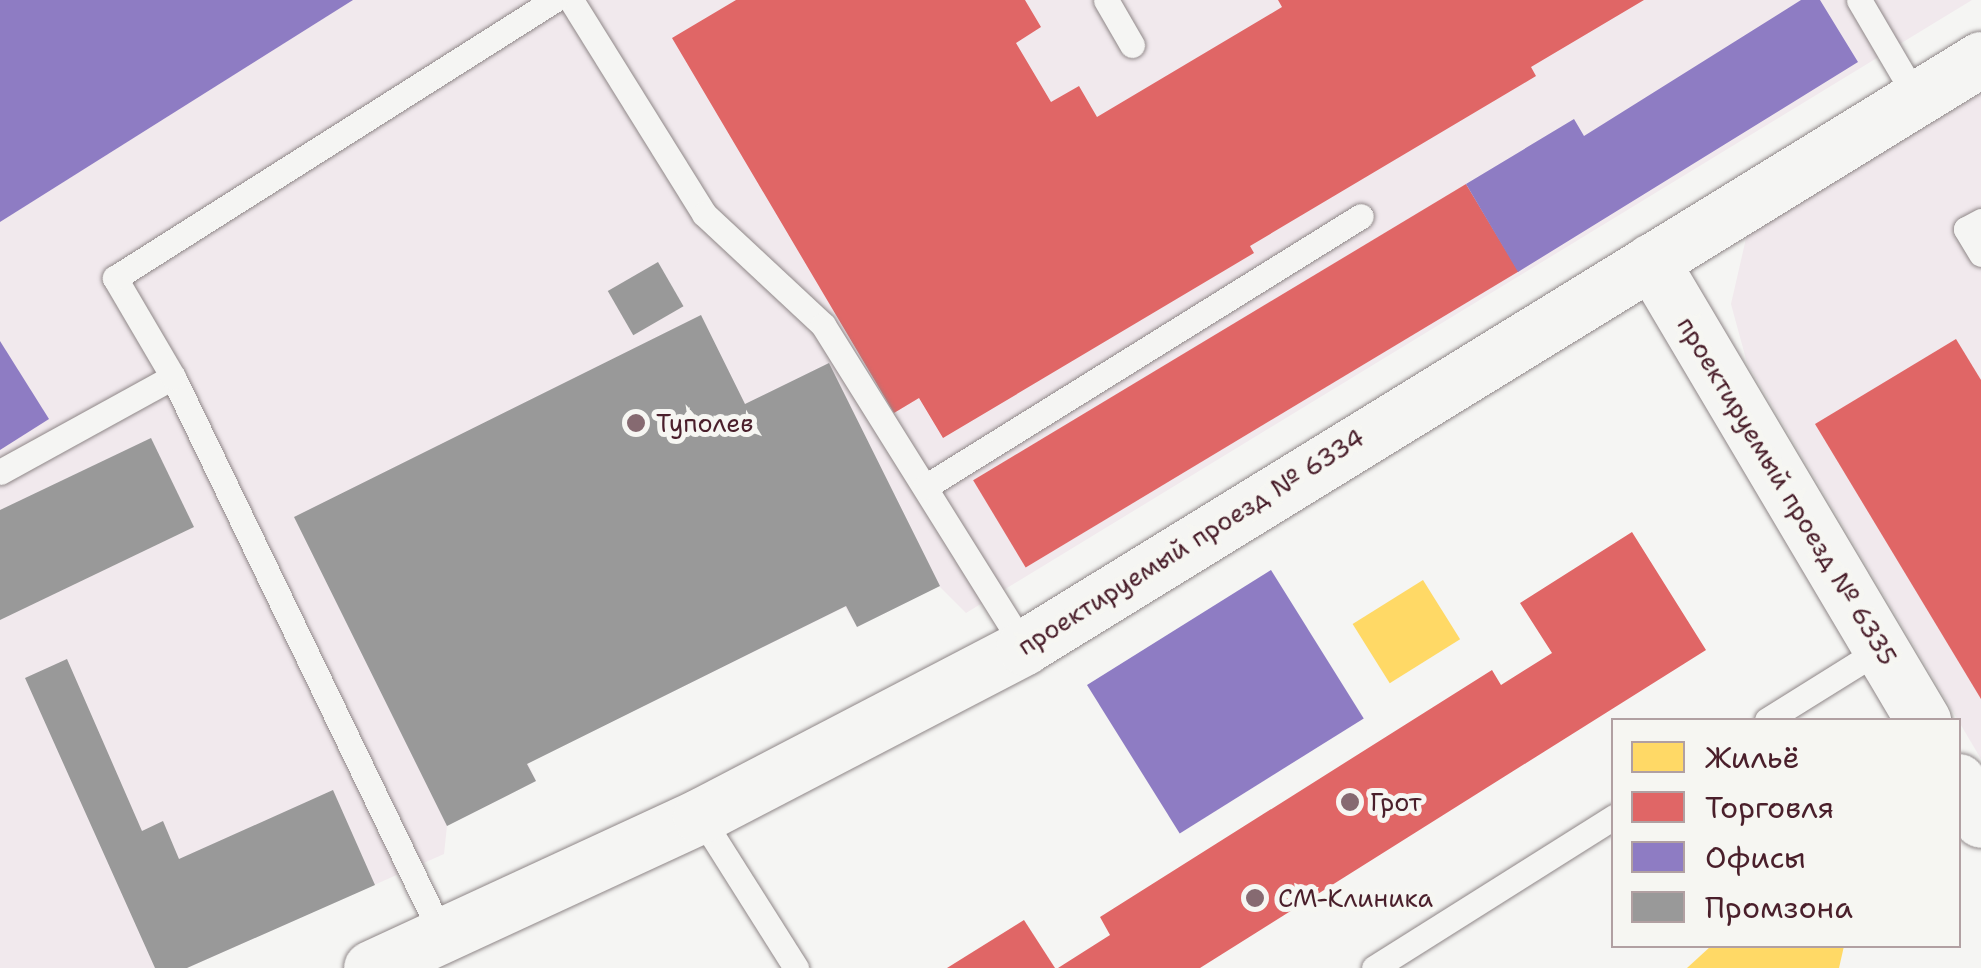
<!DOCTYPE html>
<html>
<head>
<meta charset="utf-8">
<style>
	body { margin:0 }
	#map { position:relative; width:1981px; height:968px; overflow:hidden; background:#f5f5f3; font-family:"Shantell Sans",sans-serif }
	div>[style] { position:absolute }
	.built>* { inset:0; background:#f1e9ed }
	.homes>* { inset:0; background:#ffd966; transform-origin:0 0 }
	.shops>* { inset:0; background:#e06666; transform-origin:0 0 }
	.offices>* { inset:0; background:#8e7cc3; transform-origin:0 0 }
	.industry>* { inset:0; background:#999; transform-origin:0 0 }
	.roads { filter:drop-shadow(0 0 2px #8f8788) drop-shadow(0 0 2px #8f8788) }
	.service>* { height:25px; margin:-12.5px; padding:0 12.5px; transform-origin:12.5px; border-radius:12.5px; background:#f5f5f3 }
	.tertiary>* { height:55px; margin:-27.5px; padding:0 27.5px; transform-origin:27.5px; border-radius:27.5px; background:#f5f5f3 }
	.dots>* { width:28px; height:28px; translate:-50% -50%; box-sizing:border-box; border:5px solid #f6f6f2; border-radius:50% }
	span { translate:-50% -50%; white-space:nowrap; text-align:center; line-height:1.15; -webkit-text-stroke:10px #f6f6f2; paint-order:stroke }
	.poi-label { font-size:25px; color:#4a1f2b }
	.left { translate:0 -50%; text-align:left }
	.street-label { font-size:25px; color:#4a1f2b }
	.legend { position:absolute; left:1611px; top:718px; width:350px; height:230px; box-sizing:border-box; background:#f6f6f2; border:2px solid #b1a0a2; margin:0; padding:12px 18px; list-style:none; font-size:30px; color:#4a1f2b }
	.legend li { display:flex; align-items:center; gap:20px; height:50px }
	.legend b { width:50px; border:2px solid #b1a0a2 }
</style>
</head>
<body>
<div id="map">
	<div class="built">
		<i style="clip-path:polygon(0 0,1972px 0,966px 613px,939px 586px,857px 627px,845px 607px,528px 763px,536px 781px,447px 826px,444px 854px,187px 968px,0 968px)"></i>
		<i style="clip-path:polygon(1981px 93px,1981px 759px,1747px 363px,1731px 304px,1747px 234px)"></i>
	</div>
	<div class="homes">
		<i style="left:1423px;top:580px;width:70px;height:83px;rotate:58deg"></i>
		<i style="clip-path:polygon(1711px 946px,1844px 946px,1839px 968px,1687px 968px)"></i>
	</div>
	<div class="shops">
		<i style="clip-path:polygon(736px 0,1025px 0,1041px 27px,1016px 43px,1051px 102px,1079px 86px,1097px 117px,1282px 7px,1278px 0,1644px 0,1531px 67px,1536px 76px,1250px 246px,1254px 253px,943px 438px,919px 398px,894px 413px,672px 38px)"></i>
		<i style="left:1466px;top:184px;width:102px;height:575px;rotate:59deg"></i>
		<i style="clip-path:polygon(1956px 339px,1981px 380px,1981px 699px,1815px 424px)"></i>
		<i style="clip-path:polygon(1632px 532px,1706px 650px,1200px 968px,1058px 968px,1110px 935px,1100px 917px,1492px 670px,1501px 685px,1552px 653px,1520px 603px)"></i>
		<i style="clip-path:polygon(1024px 920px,1055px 968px,947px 968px)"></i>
	</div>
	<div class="offices">
		<i style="clip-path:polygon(0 0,353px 0,0 222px)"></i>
		<i style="clip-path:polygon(1801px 0,1820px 0,1858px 62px,1518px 272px,1466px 184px,1574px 119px,1584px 136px)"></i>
		<i style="clip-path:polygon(0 341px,49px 419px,0 450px)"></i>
		<i style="left:1271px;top:570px;width:175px;height:217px;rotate:58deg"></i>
	</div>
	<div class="industry">
		<i style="left:658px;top:262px;width:51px;height:58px;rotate:60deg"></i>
		<i style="clip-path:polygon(701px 315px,745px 404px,829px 363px,940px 586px,857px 627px,846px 606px,527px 764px,536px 781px,447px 826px,294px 517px)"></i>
		<i style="clip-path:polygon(151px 438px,194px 527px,0 620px,0 510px)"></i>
		<i style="clip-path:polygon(67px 659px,142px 831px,163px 821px,179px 859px,333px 790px,375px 885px,187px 968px,155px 968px,25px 678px)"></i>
	</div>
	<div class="roads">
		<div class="service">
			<i style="left:571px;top:0;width:252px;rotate:58.1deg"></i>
			<i style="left:704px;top:214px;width:163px;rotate:43deg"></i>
			<i style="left:823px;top:325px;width:380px;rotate:58deg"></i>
			<i style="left:1106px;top:0;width:52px;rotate:60deg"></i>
			<i style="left:1859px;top:0;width:113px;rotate:59.6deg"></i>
			<i style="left:1981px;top:221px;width:17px;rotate:152deg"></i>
			<i style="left:1966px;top:229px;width:29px;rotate:59deg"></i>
			<i style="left:0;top:472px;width:197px;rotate:-28.8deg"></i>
			<i style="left:925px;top:487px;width:513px;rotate:-31.86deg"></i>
			<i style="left:1767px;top:720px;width:134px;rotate:-31.9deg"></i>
			<i style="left:700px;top:816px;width:180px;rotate:57.7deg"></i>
			<i style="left:443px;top:937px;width:622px;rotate:-115.74deg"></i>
			<i style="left:173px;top:377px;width:115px;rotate:-120.4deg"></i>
			<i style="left:115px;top:278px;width:520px;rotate:-32.34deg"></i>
			<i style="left:1374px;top:968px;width:284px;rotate:-32.2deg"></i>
		</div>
		<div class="tertiary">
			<i style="left:1651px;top:261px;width:534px;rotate:59.35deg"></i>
			<i style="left:1958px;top:781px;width:45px;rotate:59.5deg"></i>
			<i style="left:371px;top:968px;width:362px;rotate:-24.8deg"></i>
			<i style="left:700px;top:816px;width:365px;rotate:-27.5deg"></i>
			<i style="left:1024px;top:647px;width:1123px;rotate:-31.57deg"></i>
		</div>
	</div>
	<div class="dots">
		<i style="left:636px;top:423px;background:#866a71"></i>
		<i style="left:1350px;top:802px;background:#866a71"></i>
		<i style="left:1255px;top:898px;background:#866a71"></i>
	</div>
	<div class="poi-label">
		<span class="left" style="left:656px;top:423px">Туполев</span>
		<span class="left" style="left:1370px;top:802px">Грот</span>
		<span class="left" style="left:1278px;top:898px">СМ-Клиника</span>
	</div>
	<div class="street-label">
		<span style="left:1787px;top:491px;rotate:59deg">проектируемый проезд № 6335</span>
		<span style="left:1191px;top:542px;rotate:-32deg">проектируемый проезд № 6334</span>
	</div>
	<ul class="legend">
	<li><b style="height:28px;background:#ffd966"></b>Жильё</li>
	<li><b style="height:28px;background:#e06666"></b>Торговля</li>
	<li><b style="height:28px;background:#8e7cc3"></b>Офисы</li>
	<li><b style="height:28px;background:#999"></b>Промзона</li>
	</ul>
</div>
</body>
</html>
